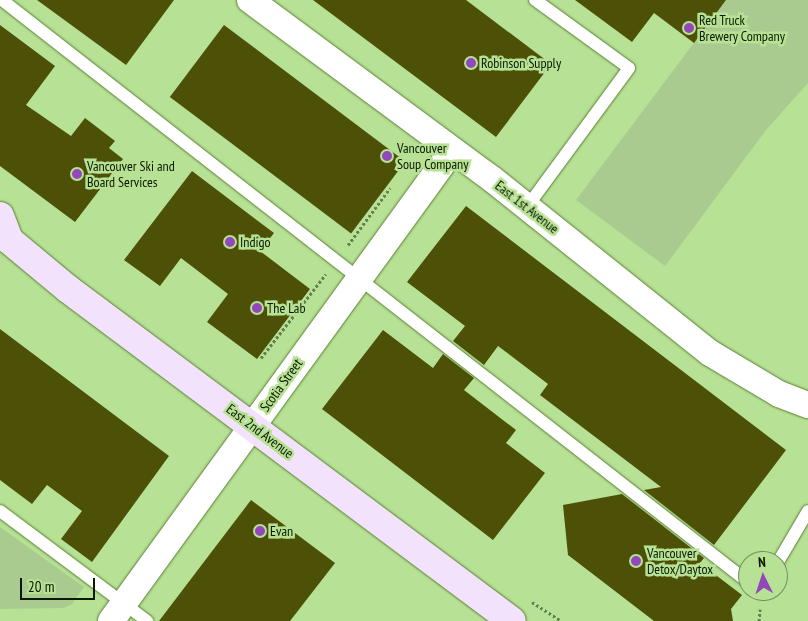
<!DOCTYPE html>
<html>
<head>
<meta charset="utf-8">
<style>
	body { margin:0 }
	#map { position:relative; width:808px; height:621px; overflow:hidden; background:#b7e194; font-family:"PT Sans Narrow",sans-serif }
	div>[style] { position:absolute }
	.green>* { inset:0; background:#aacb8f }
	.building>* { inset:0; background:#4d5007; transform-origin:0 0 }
	.path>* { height:3px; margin-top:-1.5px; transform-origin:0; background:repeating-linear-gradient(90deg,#64814d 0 2.5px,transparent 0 5px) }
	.roads { filter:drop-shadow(0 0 1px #597e35) drop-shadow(0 0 1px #597e35) }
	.service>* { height:12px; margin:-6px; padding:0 6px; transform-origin:6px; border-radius:6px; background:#fff }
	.minor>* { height:26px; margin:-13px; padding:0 13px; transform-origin:13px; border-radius:13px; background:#fff }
	.secondary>* { height:28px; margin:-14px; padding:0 14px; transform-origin:14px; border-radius:14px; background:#f2e2fb }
	.dots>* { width:14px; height:14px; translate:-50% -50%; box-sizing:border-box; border:2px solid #b7e194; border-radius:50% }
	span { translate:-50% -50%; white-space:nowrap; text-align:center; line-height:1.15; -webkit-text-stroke:5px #b7e194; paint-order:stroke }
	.poi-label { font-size:14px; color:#0a1900 }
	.left { translate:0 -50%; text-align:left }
	.street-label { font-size:14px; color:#0a1900 }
	.north { position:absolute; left:738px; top:551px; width:50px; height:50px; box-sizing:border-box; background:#b7e194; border:1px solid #729159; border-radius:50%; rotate:356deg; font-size:14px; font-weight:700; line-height:20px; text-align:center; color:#0a1900 }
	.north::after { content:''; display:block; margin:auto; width:18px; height:22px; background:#9248bb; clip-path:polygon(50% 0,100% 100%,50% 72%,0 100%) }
	.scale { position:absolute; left:20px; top:578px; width:75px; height:22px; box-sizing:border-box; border:2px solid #0a1900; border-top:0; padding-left:6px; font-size:15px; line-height:18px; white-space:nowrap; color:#0a1900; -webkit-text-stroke:4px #b7e194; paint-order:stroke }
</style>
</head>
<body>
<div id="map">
	<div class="green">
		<i style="clip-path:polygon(726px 0,808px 0,808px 83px,766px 130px,665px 266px,576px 200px)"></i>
		<i style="clip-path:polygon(0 527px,84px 587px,72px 604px,64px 608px,0 609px)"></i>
	</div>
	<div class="building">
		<i style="clip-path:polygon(37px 0,174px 0,126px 65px)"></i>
		<i style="clip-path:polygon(313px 0,466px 0,551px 64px,496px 137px)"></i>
		<i style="clip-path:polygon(575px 0,726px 0,694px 43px,654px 13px,632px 42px)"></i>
		<i style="clip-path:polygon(0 25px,55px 66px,26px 105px,71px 136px,85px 118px,115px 141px,109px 148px,123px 159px,75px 222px,0 166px)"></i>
		<i style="left:224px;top:25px;width:227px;height:90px;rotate:37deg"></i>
		<i style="clip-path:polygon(192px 171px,274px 233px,260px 251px,310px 289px,257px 359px,207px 322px,228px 294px,181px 258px,160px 286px,124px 260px)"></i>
		<i style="clip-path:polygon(466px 206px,786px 450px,714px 545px,644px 490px,661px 487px,540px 395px,548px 384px,498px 346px,484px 365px,453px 341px,465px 326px,407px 282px)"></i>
		<i style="clip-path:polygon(0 329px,169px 456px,92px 562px,61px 539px,82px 511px,47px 485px,32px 504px,0 480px)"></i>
		<i style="clip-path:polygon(383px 330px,433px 368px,443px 354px,474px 378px,464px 390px,516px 430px,506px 443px,545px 473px,493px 540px,322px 409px)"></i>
		<i style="clip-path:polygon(622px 494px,704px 558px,700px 563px,742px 595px,731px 609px,733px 621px,654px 621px,568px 555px,563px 505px)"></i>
		<i style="clip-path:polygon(251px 500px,335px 563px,290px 621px,159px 621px)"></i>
	</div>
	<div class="path">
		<i style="left:348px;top:245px;width:71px;rotate:-53.6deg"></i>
		<i style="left:261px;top:358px;width:106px;rotate:-52.3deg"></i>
		<i style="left:532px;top:602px;width:35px;rotate:33deg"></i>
		<i style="left:759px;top:621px;width:12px;rotate:-85deg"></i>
	</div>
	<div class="roads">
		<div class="service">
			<i style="left:2px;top:0;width:946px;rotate:37.96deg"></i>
			<i style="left:527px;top:207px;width:172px;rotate:-53.7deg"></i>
			<i style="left:629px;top:68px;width:116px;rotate:-144.1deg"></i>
			<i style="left:0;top:511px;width:184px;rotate:36.8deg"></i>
			<i style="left:778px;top:562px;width:59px;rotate:-59.5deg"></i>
			<i style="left:760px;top:591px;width:1px"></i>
		</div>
		<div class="minor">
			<i style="left:250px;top:0;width:301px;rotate:36.5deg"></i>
			<i style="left:492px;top:179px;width:279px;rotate:38.6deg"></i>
			<i style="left:710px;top:353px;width:80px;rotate:30.7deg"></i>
			<i style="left:779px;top:394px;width:31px;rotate:21deg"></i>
			<i style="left:111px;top:621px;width:581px;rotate:-54.04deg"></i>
		</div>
		<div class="secondary">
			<i style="left:0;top:216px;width:26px;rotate:69deg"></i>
			<i style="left:9px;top:240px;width:77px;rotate:39.7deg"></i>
			<i style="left:68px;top:289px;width:554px;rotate:36.79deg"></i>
		</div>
	</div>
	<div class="dots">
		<i style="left:689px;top:28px;background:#9248bb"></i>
		<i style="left:471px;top:63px;background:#9248bb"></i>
		<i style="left:387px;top:156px;background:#9248bb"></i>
		<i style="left:77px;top:174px;background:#9248bb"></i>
		<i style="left:230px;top:242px;background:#9248bb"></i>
		<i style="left:257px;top:308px;background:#9248bb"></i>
		<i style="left:260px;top:531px;background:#9248bb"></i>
		<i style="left:636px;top:561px;background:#9248bb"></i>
	</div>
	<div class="poi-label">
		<span class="left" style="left:699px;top:28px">Red Truck<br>Brewery Company</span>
		<span class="left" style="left:481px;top:63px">Robinson Supply</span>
		<span class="left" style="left:397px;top:156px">Vancouver<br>Soup Company</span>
		<span class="left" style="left:87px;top:174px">Vancouver Ski and<br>Board Services</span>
		<span class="left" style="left:240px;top:242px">Indigo</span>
		<span class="left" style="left:267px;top:308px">The Lab</span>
		<span class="left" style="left:270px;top:531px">Evan</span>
		<span class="left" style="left:647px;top:561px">Vancouver<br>Detox/Daytox</span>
	</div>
	<div class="street-label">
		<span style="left:527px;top:207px;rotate:38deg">East 1st Avenue</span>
		<span style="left:281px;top:385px;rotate:-54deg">Scotia Street</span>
		<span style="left:260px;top:431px;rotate:37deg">East 2nd Avenue</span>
	</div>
	<div class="north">N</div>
	<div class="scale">20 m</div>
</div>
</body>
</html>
